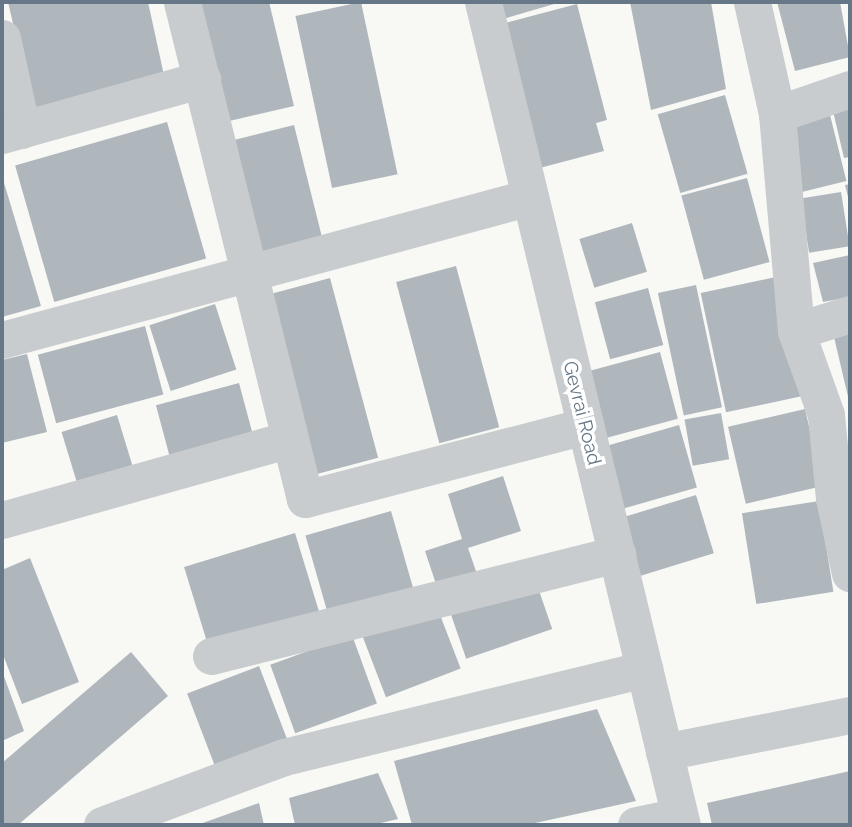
<!DOCTYPE html>
<html>
<head>
<meta charset="utf-8">
<style>
	body { margin:0 }
	#map { position:relative; width:852px; height:827px; overflow:hidden; background:#f8f8f5; font-family:Raleway,sans-serif }
	div>[style] { position:absolute }
	.building>* { inset:0; background:#afb7bd; transform-origin:0 0 }
	.minor>* { height:37px; margin:-18.5px; padding:0 18.5px; transform-origin:18.5px; border-radius:18.5px; background:#c8cccf }
	span { translate:-50% -50%; white-space:nowrap; text-align:center; line-height:1.15; -webkit-text-stroke:7px #fff; paint-order:stroke }
	.street-label { font-size:19px; color:#667888 }
	.frame { position:absolute; inset:0; border:4px solid #667888; pointer-events:none }
</style>
</head>
<body>
<div id="map">
	<div class="building">
		<i style="clip-path:polygon(8px 2px,148px 2px,165px 80px,33px 110px)"></i>
		<i style="clip-path:polygon(196px 2px,269px 2px,294px 106px,225px 122px)"></i>
		<i style="left:361px;top:2px;width:176px;height:67px;rotate:78deg"></i>
		<i style="clip-path:polygon(491px 2px,561px 2px,496px 21px)"></i>
		<i style="clip-path:polygon(630px 2px,711px 2px,726px 89px,651px 110px)"></i>
		<i style="clip-path:polygon(777px 2px,840px 2px,850px 57px,795px 71px)"></i>
		<i style="clip-path:polygon(577px 4px,607px 120px,596px 123px,604px 151px,532px 170px,494px 26px)"></i>
		<i style="left:725px;top:95px;width:82px;height:70px;rotate:74deg"></i>
		<i style="clip-path:polygon(850px 106px,850px 157px,844px 158px,833px 111px)"></i>
		<i style="left:830px;top:115px;width:68px;height:47px;rotate:76deg"></i>
		<i style="left:167px;top:122px;width:142px;height:158px;rotate:74deg"></i>
		<i style="left:294px;top:125px;width:118px;height:67px;rotate:76deg"></i>
		<i style="clip-path:polygon(2px 176px,41px 306px,2px 317px)"></i>
		<i style="left:747px;top:178px;width:87px;height:68px;rotate:75deg"></i>
		<i style="clip-path:polygon(850px 184px,850px 201px,849px 201px,845px 185px)"></i>
		<i style="left:841px;top:192px;width:55px;height:41px;rotate:81deg"></i>
		<i style="left:632px;top:223px;width:51px;height:55px;rotate:73deg"></i>
		<i style="clip-path:polygon(850px 255px,850px 297px,823px 302px,813px 263px)"></i>
		<i style="left:456px;top:266px;width:167px;height:62px;rotate:75deg"></i>
		<i style="left:776px;top:277px;width:122px;height:77px;rotate:78deg"></i>
		<i style="left:330px;top:278px;width:186px;height:72px;rotate:75deg"></i>
		<i style="left:696px;top:285px;width:125px;height:39px;rotate:78deg"></i>
		<i style="left:648px;top:288px;width:59px;height:55px;rotate:75deg"></i>
		<i style="left:215px;top:304px;width:69px;height:69px;rotate:72deg"></i>
		<i style="left:145px;top:326px;width:71px;height:111px;rotate:75deg"></i>
		<i style="clip-path:polygon(850px 333px,850px 401px,849px 401px,834px 337px)"></i>
		<i style="left:660px;top:352px;width:69px;height:86px;rotate:75deg"></i>
		<i style="clip-path:polygon(27px 354px,47px 432px,2px 443px,2px 360px)"></i>
		<i style="left:239px;top:383px;width:59px;height:86px;rotate:75deg"></i>
		<i style="left:805px;top:409px;width:79px;height:79px;rotate:77deg"></i>
		<i style="left:721px;top:413px;width:47px;height:37px;rotate:80deg"></i>
		<i style="left:117px;top:415px;width:59px;height:58px;rotate:73deg"></i>
		<i style="left:679px;top:425px;width:65px;height:84px;rotate:74deg"></i>
		<i style="clip-path:polygon(503px 476px,521px 531px,468px 548px,478px 577px,438px 590px,425px 551px,462px 539px,448px 494px)"></i>
		<i style="left:696px;top:495px;width:61px;height:85px;rotate:73deg"></i>
		<i style="left:819px;top:501px;width:92px;height:78px;rotate:81deg"></i>
		<i style="left:391px;top:511px;width:81px;height:89px;rotate:74deg"></i>
		<i style="left:295px;top:533px;width:86px;height:116px;rotate:73deg"></i>
		<i style="clip-path:polygon(30px 558px,79px 682px,22px 704px,2px 652px,2px 570px)"></i>
		<i style="left:535px;top:579px;width:53px;height:91px;rotate:71deg"></i>
		<i style="left:437px;top:607px;width:66px;height:80px;rotate:69deg"></i>
		<i style="left:352px;top:635px;width:73px;height:87px;rotate:70deg"></i>
		<i style="clip-path:polygon(131px 652px,168px 696px,18px 825px,2px 825px,2px 763px)"></i>
		<i style="left:259px;top:666px;width:82px;height:77px;rotate:69deg"></i>
		<i style="clip-path:polygon(2px 671px,24px 731px,2px 741px)"></i>
		<i style="clip-path:polygon(597px 709px,636px 801px,526px 825px,412px 825px,394px 761px)"></i>
		<i style="clip-path:polygon(850px 771px,850px 825px,712px 825px,707px 803px)"></i>
		<i style="clip-path:polygon(378px 773px,398px 819px,372px 825px,295px 825px,289px 798px)"></i>
		<i style="clip-path:polygon(259px 803px,264px 825px,197px 825px)"></i>
	</div>
	<div class="minor">
		<i style="left:182px;top:2px;width:512px;rotate:76.1deg"></i>
		<i style="left:305px;top:499px;width:290px;rotate:-14.6deg"></i>
		<i style="left:483px;top:2px;width:847px;rotate:76.41deg"></i>
		<i style="left:752px;top:2px;width:115px;rotate:77.4deg"></i>
		<i style="left:777px;top:114px;width:218px;rotate:85deg"></i>
		<i style="left:796px;top:331px;width:89px;rotate:70.3deg"></i>
		<i style="left:826px;top:415px;width:83px;rotate:84.5deg"></i>
		<i style="left:834px;top:498px;width:77px;rotate:78deg"></i>
		<i style="left:2px;top:38px;width:94px;rotate:77.7deg"></i>
		<i style="left:777px;top:114px;width:77px;rotate:-18.9deg"></i>
		<i style="left:2px;top:135px;width:208px;rotate:-15.6deg"></i>
		<i style="left:796px;top:331px;width:57px;rotate:-17.5deg"></i>
		<i style="left:2px;top:340px;width:547px;rotate:-15.15deg"></i>
		<i style="left:2px;top:520px;width:299px;rotate:-15.7deg"></i>
		<i style="left:211px;top:656px;width:419px;rotate:-14.1deg"></i>
		<i style="left:664px;top:752px;width:190px;rotate:-11.3deg"></i>
		<i style="left:102px;top:825px;width:194px;rotate:-20.5deg"></i>
		<i style="left:284px;top:757px;width:371px;rotate:-13.7deg"></i>
		<i style="left:636px;top:825px;width:44px;rotate:-11.8deg"></i>
	</div>
	<div class="street-label">
		<span style="left:582px;top:413px;rotate:76deg">Gevrai Road</span>
	</div>
	<div class="frame"></div>
</div>
</body>
</html>
